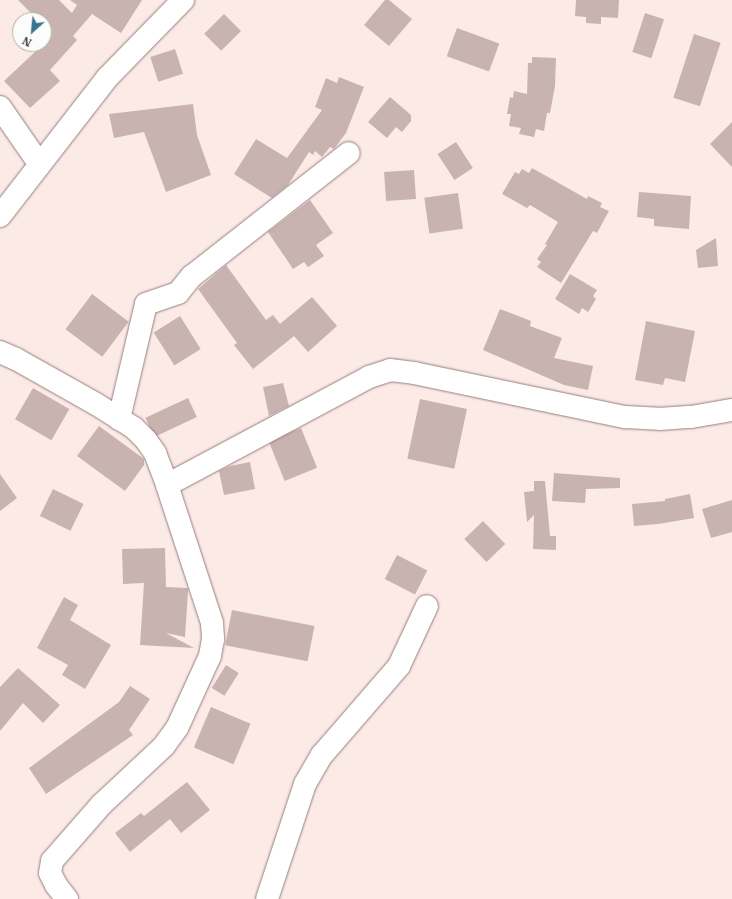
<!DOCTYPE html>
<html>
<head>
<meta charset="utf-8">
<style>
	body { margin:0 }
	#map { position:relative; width:732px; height:899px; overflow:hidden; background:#fceae7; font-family:"IBM Plex Serif",serif }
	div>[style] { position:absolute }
	.building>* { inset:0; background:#c9b3b0; transform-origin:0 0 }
	.roads { filter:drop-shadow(0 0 1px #937f7b) drop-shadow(0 0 1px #937f7b) }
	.street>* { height:22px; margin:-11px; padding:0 11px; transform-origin:11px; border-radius:11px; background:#fff }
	span { translate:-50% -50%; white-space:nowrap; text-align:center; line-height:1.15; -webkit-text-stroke:4px #fcfcfc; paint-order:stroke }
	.north { position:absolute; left:12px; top:12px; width:40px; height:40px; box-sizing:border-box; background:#fcfcfc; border:1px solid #b2aeae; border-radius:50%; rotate:207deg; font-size:11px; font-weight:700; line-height:16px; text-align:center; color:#433a38 }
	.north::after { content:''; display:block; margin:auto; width:14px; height:18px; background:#38758c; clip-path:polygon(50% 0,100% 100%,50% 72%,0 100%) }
</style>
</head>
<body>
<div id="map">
	<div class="building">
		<i style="clip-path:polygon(18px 0,59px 0,72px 13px,77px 5px,70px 0,142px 0,121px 33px,92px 14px,73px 36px,77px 40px,50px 70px,60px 81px,30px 108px,4px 81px,52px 36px,44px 27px,44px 20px,38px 20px)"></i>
		<i style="clip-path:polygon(385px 0,389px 0,412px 19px,389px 46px,364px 25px)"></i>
		<i style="clip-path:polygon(576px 0,619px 0,618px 18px,601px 17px,601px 24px,586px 23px,586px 17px,575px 16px)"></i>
		<i style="left:645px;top:13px;width:20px;height:41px;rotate:18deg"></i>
		<i style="left:224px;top:14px;width:24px;height:28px;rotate:45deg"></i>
		<i style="left:457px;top:28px;width:45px;height:30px;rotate:20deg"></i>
		<i style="left:694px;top:34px;width:28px;height:67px;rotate:18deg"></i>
		<i style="left:175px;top:49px;width:26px;height:26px;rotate:72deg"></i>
		<i style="clip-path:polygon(532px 57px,556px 58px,555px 86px,550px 113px,547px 113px,544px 131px,536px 129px,534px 137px,519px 134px,521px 128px,509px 126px,511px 114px,507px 114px,510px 97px,513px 98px,514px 91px,527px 94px,528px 63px,532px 63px)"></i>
		<i style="clip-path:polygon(339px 77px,364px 87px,346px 133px,334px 149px,330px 147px,322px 157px,315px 151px,313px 155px,309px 152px,288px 185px,272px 198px,234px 174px,256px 139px,287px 158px,322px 110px,315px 107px,326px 78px,337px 83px)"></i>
		<i style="clip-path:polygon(390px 97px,411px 115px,411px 121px,402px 132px,396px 127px,387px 138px,368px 122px)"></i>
		<i style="clip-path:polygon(193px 104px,197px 135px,211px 175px,166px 192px,144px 132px,114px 138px,109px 114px)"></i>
		<i style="clip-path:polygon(732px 122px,732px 167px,710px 144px)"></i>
		<i style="left:456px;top:142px;width:31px;height:22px;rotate:57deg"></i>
		<i style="clip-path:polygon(532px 168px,587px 199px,588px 196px,602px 203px,600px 207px,609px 211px,597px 233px,593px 231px,561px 283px,537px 267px,541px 262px,537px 259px,547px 245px,545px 244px,558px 222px,530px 205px,527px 208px,502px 194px,515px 172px,519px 174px,522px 169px,529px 173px)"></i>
		<i style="left:414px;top:170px;width:29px;height:30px;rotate:86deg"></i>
		<i style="clip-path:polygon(639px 192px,691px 196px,689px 229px,654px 226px,654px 219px,637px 217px)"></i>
		<i style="left:458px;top:193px;width:36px;height:34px;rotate:82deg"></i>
		<i style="clip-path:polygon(310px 200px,333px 233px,316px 245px,324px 256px,308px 267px,304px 262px,293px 269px,268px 232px)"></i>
		<i style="clip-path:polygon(716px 238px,718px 266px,698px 268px,696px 250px)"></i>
		<i style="clip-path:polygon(226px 265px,266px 320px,273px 315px,280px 324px,312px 297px,337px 326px,308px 352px,294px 336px,253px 369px,234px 345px,237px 343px,198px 289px)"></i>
		<i style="clip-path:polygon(570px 274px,597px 290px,593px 296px,596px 299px,588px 312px,582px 308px,579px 314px,555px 299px)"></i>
		<i style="left:92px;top:294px;width:46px;height:44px;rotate:37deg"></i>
		<i style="clip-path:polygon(500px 309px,531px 321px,530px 326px,562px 338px,554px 358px,593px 366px,588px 390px,564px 385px,483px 350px)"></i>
		<i style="left:180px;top:316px;width:39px;height:31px;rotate:58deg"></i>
		<i style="clip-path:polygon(646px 321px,695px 331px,685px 382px,665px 378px,663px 385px,635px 380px)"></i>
		<i style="clip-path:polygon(283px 383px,289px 406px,269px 416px,263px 387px)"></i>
		<i style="left:33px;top:388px;width:42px;height:36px;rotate:30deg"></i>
		<i style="left:188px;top:398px;width:21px;height:47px;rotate:65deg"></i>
		<i style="left:420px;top:399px;width:48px;height:61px;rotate:12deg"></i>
		<i style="clip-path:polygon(99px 426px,144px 459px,144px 465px,125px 491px,77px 456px)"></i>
		<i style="left:301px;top:428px;width:43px;height:35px;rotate:68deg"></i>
		<i style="clip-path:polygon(250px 462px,255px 489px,224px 495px,219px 471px,230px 466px)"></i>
		<i style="clip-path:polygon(554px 473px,620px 478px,620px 488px,586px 489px,585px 503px,552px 501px)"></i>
		<i style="clip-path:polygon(0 474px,17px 498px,0 511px)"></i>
		<i style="clip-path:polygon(534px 481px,545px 481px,550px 536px,556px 536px,556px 550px,533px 549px,534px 515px,527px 522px,524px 492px,534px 491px)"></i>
		<i style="left:53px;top:489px;width:34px;height:30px;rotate:26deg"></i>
		<i style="clip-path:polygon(690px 494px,694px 518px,658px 524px,634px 526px,632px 504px,665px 501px,665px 499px)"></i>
		<i style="clip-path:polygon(732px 500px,732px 532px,711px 538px,702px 509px)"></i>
		<i style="left:483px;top:521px;width:32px;height:26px;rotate:46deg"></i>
		<i style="clip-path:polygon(165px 548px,166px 587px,188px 588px,188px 591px,185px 637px,166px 633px,194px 648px,140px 645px,144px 583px,123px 584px,122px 549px)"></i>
		<i style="left:397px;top:555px;width:34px;height:27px;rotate:27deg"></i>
		<i style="clip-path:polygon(64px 597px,78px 605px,70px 620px,111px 645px,85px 689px,62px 675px,68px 665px,37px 648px)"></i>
		<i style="left:232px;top:610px;width:84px;height:36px;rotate:11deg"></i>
		<i style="left:226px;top:665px;width:15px;height:27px;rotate:32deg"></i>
		<i style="clip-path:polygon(18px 668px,60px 705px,43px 723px,23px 703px,0 731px,0 687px)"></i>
		<i style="clip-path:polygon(130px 686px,150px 699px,129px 730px,133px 735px,46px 794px,29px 768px,119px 702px)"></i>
		<i style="left:211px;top:707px;width:43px;height:44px;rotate:23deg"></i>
		<i style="clip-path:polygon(187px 782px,210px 810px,181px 833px,170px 819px,130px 852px,115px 833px,141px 813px,144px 816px)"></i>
	</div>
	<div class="roads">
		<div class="street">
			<i style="left:0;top:107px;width:70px;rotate:55.4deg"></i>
			<i style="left:0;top:216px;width:175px;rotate:-52.2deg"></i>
			<i style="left:107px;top:78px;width:109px;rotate:-45.7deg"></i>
			<i style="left:0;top:352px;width:17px;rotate:24deg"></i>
			<i style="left:16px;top:359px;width:92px;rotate:29.4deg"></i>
			<i style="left:96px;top:404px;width:45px;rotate:32.3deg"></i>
			<i style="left:134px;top:428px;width:17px;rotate:45deg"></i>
			<i style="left:146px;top:440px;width:16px;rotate:55deg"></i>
			<i style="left:155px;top:453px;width:34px;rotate:69deg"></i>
			<i style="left:167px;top:485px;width:145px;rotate:71.9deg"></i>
			<i style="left:212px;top:623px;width:16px;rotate:86deg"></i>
			<i style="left:213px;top:639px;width:17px;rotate:100deg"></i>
			<i style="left:210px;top:656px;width:79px;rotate:114.6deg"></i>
			<i style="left:177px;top:728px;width:22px;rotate:126deg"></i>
			<i style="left:164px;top:746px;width:86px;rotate:136.9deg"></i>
			<i style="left:101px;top:805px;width:74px;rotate:131.2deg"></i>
			<i style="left:52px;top:861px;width:12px;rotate:99deg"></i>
			<i style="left:50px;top:873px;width:13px;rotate:63deg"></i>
			<i style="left:56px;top:885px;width:18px;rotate:52deg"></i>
			<i style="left:119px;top:419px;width:118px;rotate:-76.8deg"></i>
			<i style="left:146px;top:304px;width:34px;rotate:-19deg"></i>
			<i style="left:178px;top:293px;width:22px;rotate:-51deg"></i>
			<i style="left:192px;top:276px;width:199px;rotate:-38.1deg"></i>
			<i style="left:167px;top:485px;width:229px;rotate:-28.1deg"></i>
			<i style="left:369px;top:377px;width:22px;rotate:-18deg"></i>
			<i style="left:390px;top:370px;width:24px;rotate:7deg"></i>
			<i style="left:414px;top:373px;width:216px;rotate:11.8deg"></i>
			<i style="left:625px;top:417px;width:34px;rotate:3deg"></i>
			<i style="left:659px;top:419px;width:32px;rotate:-4deg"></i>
			<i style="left:691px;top:417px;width:42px;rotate:-9.7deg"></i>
			<i style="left:267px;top:899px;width:121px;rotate:-71.7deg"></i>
			<i style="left:305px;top:784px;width:34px;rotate:-60deg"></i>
			<i style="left:322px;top:755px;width:118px;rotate:-49.1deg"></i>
			<i style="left:399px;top:666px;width:66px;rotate:-65deg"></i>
		</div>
	</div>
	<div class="north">N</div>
</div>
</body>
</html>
